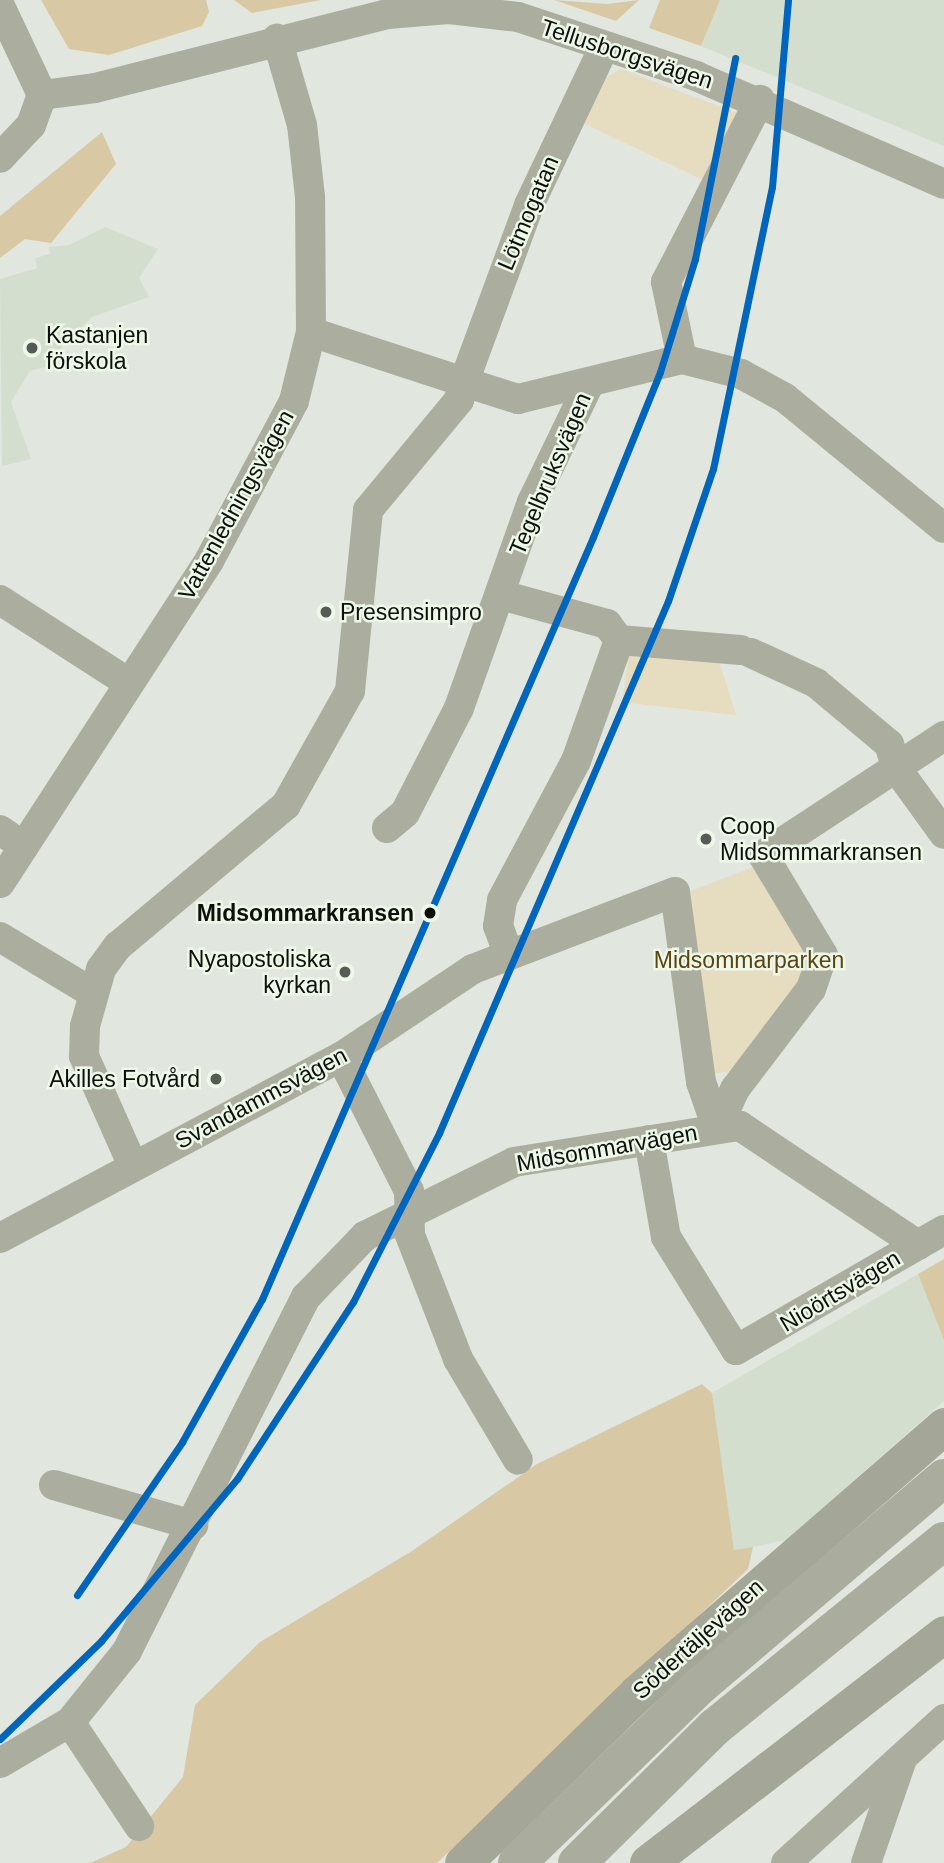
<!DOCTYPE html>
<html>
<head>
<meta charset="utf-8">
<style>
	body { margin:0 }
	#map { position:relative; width:944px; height:1863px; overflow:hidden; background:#e1e6de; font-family:Helvetica,sans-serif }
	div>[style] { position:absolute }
	.built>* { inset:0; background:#d4decf }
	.green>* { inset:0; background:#e6dcbf }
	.forest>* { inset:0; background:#d8c9a4 }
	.minor>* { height:30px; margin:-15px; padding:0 15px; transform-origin:15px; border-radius:15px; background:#abae9f }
	.major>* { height:37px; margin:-18.5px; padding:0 18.5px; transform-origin:18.5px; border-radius:18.5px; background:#a4a697 }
	.highway>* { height:38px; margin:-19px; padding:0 19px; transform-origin:19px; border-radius:19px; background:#aaac9e }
	.metro-1>* { height:7px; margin:-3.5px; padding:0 3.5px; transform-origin:3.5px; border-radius:3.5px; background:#0065bd }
	.dots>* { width:19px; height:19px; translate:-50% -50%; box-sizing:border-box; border:4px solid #edf8e9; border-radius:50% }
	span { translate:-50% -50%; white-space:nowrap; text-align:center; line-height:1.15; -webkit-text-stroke:5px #edf8e9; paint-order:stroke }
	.street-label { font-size:23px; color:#0d100b }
	.poi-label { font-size:23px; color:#0d100b }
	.left { translate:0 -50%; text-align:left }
	.right { translate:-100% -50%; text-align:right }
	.stop-label { font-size:23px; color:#0d100b; font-weight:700 }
	.park-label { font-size:23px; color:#5a4413 }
</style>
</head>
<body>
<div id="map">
	<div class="built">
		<i style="clip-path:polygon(720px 0,944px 0,944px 146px,701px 46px)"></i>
		<i style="clip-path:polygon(105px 227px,158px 249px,139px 278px,149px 297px,92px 317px,57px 352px,59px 363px,30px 371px,11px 402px,31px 459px,2px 466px,0 279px,37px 268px,35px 258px,50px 254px,49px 247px,69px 245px)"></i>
		<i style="clip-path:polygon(918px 1274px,944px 1340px,944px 1401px,786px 1540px,734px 1551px,712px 1393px)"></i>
	</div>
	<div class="green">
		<i style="clip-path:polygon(621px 69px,740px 114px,705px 181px,581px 122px,605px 78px)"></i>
		<i style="clip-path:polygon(629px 656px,719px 661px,736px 715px,622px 702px)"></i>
		<i style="clip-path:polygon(759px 865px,808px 951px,808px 976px,737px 1070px,710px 1074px,683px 894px)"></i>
	</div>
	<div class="forest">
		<i style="clip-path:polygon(41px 0,206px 0,209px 12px,202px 26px,109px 55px,69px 49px)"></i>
		<i style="clip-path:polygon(234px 0,321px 0,252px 13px)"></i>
		<i style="clip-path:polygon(554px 0,607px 4px,639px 0,616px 21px)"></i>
		<i style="clip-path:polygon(660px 0,720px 0,701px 46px,649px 28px)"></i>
		<i style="clip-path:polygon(102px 132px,116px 164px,51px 243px,25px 239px,0 258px,0 216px)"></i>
		<i style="clip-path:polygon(944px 1259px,944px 1340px,918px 1274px)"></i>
		<i style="clip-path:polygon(702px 1384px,712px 1393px,734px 1550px,753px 1547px,748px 1569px,437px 1863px,90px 1863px,126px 1847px,183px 1777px,195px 1705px,260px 1642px,412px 1551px,537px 1464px)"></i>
	</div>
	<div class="minor">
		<i style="left:0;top:6px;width:98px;rotate:64.7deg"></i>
		<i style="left:42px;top:95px;width:32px;rotate:110deg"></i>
		<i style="left:31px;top:125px;width:45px;rotate:133.2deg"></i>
		<i style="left:42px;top:95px;width:53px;rotate:-7.5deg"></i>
		<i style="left:95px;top:88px;width:302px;rotate:-14.2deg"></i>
		<i style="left:388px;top:14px;width:61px;rotate:-4.7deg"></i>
		<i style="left:449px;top:9px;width:69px;rotate:6.6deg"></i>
		<i style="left:518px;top:17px;width:188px;rotate:18.3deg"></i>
		<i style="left:696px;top:76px;width:270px;rotate:23.5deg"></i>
		<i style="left:311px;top:332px;width:161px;rotate:18.1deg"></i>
		<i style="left:464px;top:382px;width:189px;rotate:-69.8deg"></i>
		<i style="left:529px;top:205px;width:173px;rotate:-64.6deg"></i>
		<i style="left:682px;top:359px;width:79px;rotate:-101.7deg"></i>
		<i style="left:666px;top:282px;width:205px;rotate:-62.7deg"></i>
		<i style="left:501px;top:595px;width:110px;rotate:15.3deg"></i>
		<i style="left:607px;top:624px;width:20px;rotate:53deg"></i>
		<i style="left:0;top:600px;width:153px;rotate:32.8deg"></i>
		<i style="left:619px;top:640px;width:122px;rotate:4.7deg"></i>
		<i style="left:751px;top:653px;width:72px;rotate:24.8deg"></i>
		<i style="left:816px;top:683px;width:95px;rotate:39.9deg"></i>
		<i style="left:889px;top:744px;width:26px;rotate:72deg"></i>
		<i style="left:897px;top:769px;width:80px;rotate:54.1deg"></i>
		<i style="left:387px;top:828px;width:23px;rotate:-40deg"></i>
		<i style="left:405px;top:813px;width:118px;rotate:-62.8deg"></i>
		<i style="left:459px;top:708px;width:219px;rotate:-70.5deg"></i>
		<i style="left:532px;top:502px;width:131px;rotate:-64.2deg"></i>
		<i style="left:0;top:830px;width:29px;rotate:35deg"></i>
		<i style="left:0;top:883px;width:384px;rotate:-57deg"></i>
		<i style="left:209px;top:561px;width:181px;rotate:-62deg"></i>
		<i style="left:294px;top:401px;width:71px;rotate:-76.2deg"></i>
		<i style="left:311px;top:332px;width:135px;rotate:-90.4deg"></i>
		<i style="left:310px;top:197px;width:72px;rotate:-96.3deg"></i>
		<i style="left:302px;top:125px;width:90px;rotate:-106.2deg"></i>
		<i style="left:0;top:937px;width:109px;rotate:31.1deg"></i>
		<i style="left:508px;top:953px;width:29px;rotate:-110deg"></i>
		<i style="left:498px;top:926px;width:26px;rotate:-81deg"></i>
		<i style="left:502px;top:900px;width:157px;rotate:-62deg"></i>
		<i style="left:576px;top:761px;width:128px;rotate:-70.4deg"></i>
		<i style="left:341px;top:1057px;width:150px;rotate:63.1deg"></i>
		<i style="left:409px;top:1191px;width:44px;rotate:88.7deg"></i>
		<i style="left:410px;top:1235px;width:133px;rotate:68.8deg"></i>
		<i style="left:458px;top:1359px;width:117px;rotate:59.3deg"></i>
		<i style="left:717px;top:1128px;width:43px;rotate:-65.2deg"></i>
		<i style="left:735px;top:1089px;width:126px;rotate:-52.8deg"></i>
		<i style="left:811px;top:989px;width:36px;rotate:-71deg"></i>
		<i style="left:823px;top:955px;width:117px;rotate:-121deg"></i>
		<i style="left:763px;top:855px;width:217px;rotate:-33.3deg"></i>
		<i style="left:649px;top:1140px;width:98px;rotate:80.1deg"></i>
		<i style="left:666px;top:1237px;width:133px;rotate:58.2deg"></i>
		<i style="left:736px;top:1350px;width:240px;rotate:-30deg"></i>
		<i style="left:133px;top:1166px;width:120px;rotate:-114deg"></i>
		<i style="left:84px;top:1056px;width:30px;rotate:-88deg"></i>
		<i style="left:85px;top:1026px;width:59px;rotate:-74.3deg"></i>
		<i style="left:101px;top:969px;width:29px;rotate:-54deg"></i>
		<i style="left:118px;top:946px;width:219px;rotate:-40deg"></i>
		<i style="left:286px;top:805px;width:131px;rotate:-60.7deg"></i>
		<i style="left:350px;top:691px;width:182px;rotate:-84.3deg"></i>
		<i style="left:368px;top:510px;width:143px;rotate:-50.4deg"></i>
		<i style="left:459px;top:400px;width:19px;rotate:-74deg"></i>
		<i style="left:464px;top:382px;width:57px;rotate:17.5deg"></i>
		<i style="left:518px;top:399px;width:169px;rotate:-13.7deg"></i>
		<i style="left:682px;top:359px;width:61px;rotate:14.3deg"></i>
		<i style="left:741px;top:374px;width:50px;rotate:28.6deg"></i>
		<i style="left:785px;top:398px;width:205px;rotate:39.3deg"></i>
		<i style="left:0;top:1238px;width:386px;rotate:-28deg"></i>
		<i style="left:341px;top:1057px;width:159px;rotate:-33.7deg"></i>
		<i style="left:473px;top:969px;width:216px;rotate:-20.9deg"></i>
		<i style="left:675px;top:892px;width:192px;rotate:82.2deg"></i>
		<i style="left:701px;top:1082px;width:49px;rotate:70.8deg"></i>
		<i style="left:54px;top:1485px;width:145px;rotate:16.1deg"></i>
		<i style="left:70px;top:1722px;width:125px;rotate:56.4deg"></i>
		<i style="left:0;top:1763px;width:81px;rotate:-30.4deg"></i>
		<i style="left:70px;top:1722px;width:91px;rotate:-51.2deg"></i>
		<i style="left:127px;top:1651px;width:397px;rotate:-63.2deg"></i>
		<i style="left:306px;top:1297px;width:85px;rotate:-46deg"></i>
		<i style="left:365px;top:1236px;width:166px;rotate:-26.4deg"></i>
		<i style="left:514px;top:1162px;width:229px;rotate:-9.1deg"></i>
		<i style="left:740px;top:1126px;width:214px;rotate:33.8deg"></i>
		<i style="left:786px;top:1863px;width:214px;rotate:-42.3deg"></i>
		<i style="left:866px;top:1863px;width:110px;rotate:-70.9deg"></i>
	</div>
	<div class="major">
		<i style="left:463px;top:1863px;width:243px;rotate:-44.3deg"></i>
		<i style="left:637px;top:1693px;width:407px;rotate:-41deg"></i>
		<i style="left:648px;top:1863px;width:374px;rotate:-37.7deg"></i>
	</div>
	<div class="highway">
		<i style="left:517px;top:1863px;width:257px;rotate:-44.1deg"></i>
		<i style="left:702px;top:1684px;width:318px;rotate:-40.4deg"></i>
		<i style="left:577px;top:1863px;width:194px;rotate:-44.6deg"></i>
		<i style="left:715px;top:1727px;width:295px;rotate:-39.1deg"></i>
	</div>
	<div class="metro-1">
		<i style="left:77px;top:1595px;width:186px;rotate:-55.5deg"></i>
		<i style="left:182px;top:1442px;width:164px;rotate:-60.8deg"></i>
		<i style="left:262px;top:1299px;width:831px;rotate:-66.52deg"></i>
		<i style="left:593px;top:537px;width:178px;rotate:-67.9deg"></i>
		<i style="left:660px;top:372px;width:118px;rotate:-72.8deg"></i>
		<i style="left:695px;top:259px;width:205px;rotate:-78.7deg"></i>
		<i style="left:0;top:1739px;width:141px;rotate:-44.1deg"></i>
		<i style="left:101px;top:1641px;width:212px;rotate:-50deg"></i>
		<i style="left:237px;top:1479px;width:212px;rotate:-56.8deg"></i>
		<i style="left:353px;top:1302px;width:190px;rotate:-63deg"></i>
		<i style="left:439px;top:1133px;width:579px;rotate:-66.71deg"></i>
		<i style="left:668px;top:601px;width:139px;rotate:-71.2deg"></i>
		<i style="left:713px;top:469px;width:288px;rotate:-78.2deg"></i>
		<i style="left:772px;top:187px;width:188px;rotate:-85.1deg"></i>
	</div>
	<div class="dots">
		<i style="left:32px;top:348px;background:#575b55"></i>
		<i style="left:326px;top:612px;background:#575b55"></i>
		<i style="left:706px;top:839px;background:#575b55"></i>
		<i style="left:430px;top:913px;background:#0d100b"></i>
		<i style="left:345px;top:972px;background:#575b55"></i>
		<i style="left:216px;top:1079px;background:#575b55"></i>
	</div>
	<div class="street-label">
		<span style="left:627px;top:54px;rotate:18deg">Tellusborgsvägen</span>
		<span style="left:528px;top:213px;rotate:-67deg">Lötmogatan</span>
		<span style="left:550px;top:474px;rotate:-67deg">Tegelbruksvägen</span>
		<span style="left:236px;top:505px;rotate:-61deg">Vattenledningsvägen</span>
		<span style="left:261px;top:1098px;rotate:-28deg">Svandammsvägen</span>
		<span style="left:607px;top:1148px;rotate:-10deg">Midsommarvägen</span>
		<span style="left:840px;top:1291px;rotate:-31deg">Nioörtsvägen</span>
		<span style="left:698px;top:1639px;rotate:-42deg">Södertäljevägen</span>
	</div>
	<div class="poi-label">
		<span class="left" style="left:46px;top:348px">Kastanjen<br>förskola</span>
		<span class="left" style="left:340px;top:612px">Presensimpro</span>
		<span class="left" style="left:720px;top:839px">Coop<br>Midsommarkransen</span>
		<span class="right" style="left:331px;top:972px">Nyapostoliska<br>kyrkan</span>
		<span class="right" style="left:200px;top:1079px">Akilles Fotvård</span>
	</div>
	<div class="stop-label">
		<span class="right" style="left:414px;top:913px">Midsommarkransen</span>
	</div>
	<div class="park-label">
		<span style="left:749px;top:960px">Midsommarparken</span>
	</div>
</div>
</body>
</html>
